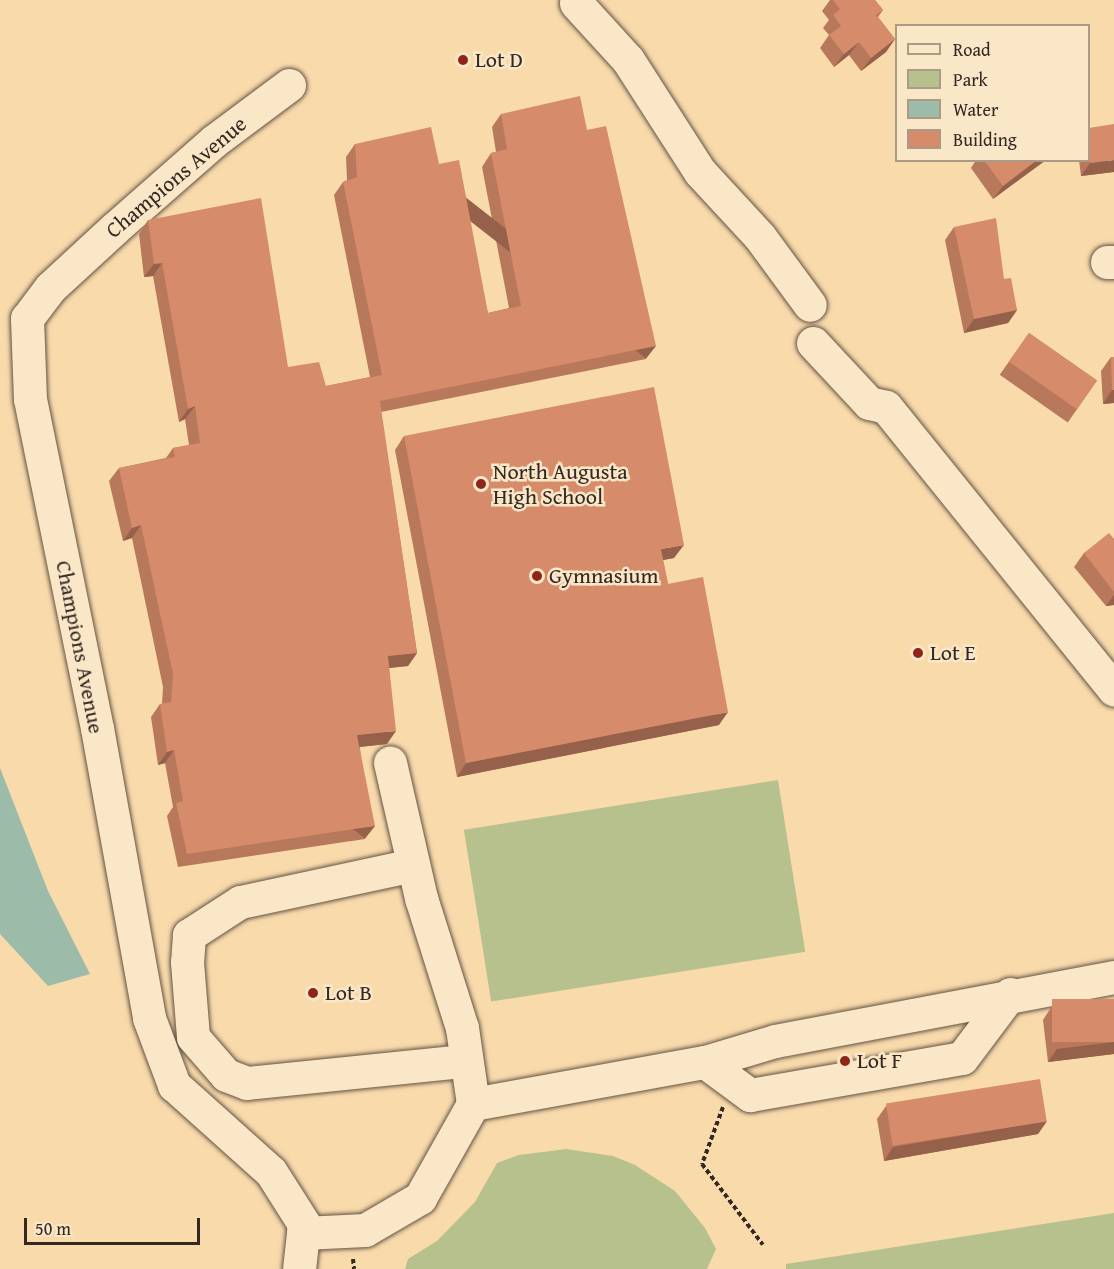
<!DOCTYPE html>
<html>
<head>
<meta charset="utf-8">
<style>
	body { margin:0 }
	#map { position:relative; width:1114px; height:1269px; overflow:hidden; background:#f8daab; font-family:"Gentium Book Plus",serif }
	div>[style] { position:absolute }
	.green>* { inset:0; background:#b7c18e; transform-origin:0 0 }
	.water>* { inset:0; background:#9dbba9 }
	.path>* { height:4px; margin-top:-2px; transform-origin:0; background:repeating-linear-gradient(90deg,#342823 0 4.5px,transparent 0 7.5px) }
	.roads { filter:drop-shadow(0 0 2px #655445) drop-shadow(0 0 2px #655445) }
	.minor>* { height:33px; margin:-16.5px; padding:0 16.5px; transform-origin:16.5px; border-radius:16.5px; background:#fae7c8 }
	.wall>* { inset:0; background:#b8785b; transform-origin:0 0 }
	.shaded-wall>* { inset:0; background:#96614a; transform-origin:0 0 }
	.building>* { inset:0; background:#d68b6a; transform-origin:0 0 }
	.dots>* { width:16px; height:16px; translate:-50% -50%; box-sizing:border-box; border:3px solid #fae7c8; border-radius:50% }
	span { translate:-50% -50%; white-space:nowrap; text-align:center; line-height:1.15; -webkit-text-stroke:5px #fae7c8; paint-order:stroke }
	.poi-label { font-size:22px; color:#342823 }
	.left { translate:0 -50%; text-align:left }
	.street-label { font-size:22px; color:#342823 }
	.legend { position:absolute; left:895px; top:24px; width:195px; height:138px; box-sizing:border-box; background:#fae7c8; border:2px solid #ab9b86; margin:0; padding:8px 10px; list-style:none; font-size:18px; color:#342823 }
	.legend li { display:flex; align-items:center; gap:12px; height:30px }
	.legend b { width:30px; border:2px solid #ab9b86 }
	.scale { position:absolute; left:24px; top:1218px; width:176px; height:27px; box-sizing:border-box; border:3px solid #342823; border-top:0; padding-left:8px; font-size:18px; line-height:21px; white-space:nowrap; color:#342823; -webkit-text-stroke:4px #fae7c8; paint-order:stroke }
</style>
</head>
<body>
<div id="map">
	<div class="green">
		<i style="left:778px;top:780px;width:174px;height:318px;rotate:81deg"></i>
		<i style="clip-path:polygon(566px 1149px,613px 1156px,635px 1165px,675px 1191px,705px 1228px,716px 1249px,707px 1269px,405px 1269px,408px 1259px,437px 1241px,475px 1202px,497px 1163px,519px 1155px)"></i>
		<i style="clip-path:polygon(1114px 1213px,1114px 1269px,786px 1269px,786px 1264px)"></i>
	</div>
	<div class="water">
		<i style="clip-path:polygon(0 768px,48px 891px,90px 974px,48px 986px,0 934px)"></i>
	</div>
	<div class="path">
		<i style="left:723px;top:1107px;width:61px;rotate:110.2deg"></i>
		<i style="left:702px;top:1164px;width:101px;rotate:53deg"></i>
		<i style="left:353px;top:1259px;width:10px;rotate:84deg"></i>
	</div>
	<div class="roads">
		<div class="minor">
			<i style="left:576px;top:3px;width:77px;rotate:47.6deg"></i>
			<i style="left:628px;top:60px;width:133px;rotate:57.3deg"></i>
			<i style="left:700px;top:172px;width:88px;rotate:47.3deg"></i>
			<i style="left:760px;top:237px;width:84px;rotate:53.7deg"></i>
			<i style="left:289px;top:85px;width:94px;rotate:143.3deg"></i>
			<i style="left:214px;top:141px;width:132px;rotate:138.7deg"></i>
			<i style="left:115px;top:228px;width:88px;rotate:137.3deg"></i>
			<i style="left:50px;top:288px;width:38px;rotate:127deg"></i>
			<i style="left:27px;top:318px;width:81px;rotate:87.9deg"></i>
			<i style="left:30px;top:399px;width:336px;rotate:78.5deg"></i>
			<i style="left:97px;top:728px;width:295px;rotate:79.8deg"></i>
			<i style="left:149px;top:1018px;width:72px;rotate:69.5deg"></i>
			<i style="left:174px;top:1085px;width:130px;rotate:41.9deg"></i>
			<i style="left:271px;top:1172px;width:62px;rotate:57.6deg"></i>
			<i style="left:304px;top:1224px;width:45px;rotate:96.3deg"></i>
			<i style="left:1107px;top:262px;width:7px"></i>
			<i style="left:813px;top:343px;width:82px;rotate:47deg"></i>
			<i style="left:869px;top:403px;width:17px;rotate:13deg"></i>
			<i style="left:886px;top:407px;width:363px;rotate:51.1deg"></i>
			<i style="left:413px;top:865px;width:177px;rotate:167.9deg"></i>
			<i style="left:240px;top:902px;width:61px;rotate:147.1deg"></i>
			<i style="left:189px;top:935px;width:27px;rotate:94deg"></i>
			<i style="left:187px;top:962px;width:75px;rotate:85.4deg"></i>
			<i style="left:193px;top:1037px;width:50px;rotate:49deg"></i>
			<i style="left:226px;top:1075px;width:22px;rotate:21deg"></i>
			<i style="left:247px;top:1083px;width:219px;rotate:-5.8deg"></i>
			<i style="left:705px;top:1062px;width:56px;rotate:36.3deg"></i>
			<i style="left:750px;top:1095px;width:215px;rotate:-9.9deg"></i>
			<i style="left:962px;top:1058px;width:80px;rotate:-53.1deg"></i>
			<i style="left:473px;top:1104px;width:236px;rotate:-10.3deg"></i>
			<i style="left:705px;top:1062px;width:73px;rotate:-16.7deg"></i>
			<i style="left:775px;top:1041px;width:345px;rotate:-10.7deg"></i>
			<i style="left:303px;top:1233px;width:62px;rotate:-2.8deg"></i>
			<i style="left:365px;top:1230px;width:64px;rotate:-30.2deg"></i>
			<i style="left:420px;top:1198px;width:108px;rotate:-60.6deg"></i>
			<i style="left:473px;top:1104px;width:77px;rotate:-98.2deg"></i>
			<i style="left:462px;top:1028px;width:136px;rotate:-107.5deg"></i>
			<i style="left:421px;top:898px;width:139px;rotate:-102.9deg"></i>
		</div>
	</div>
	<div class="wall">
		<i style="clip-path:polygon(830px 0,875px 0,883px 10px,878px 17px,895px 39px,886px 52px,861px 71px,849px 55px,834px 67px,820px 48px,829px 35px,823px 28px,829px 20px,822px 11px)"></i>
		<i style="clip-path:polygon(501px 114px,587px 130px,646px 359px,381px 412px,417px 653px,408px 666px,389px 668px,387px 744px,360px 747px,365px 839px,178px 867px,167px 816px,173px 807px,165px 763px,158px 765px,151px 717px,160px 704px,162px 704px,163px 687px,132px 538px,123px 541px,109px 481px,119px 468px,166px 458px,173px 448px,189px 445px,185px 419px,179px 422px,153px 276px,144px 277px,139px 234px,148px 220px,288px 367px,326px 386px,370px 377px,334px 195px,343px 182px,347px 180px,346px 157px,355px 144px,439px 164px,488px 313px,509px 308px,482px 167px,491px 153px,496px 152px,492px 127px)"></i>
		<i style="clip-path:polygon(1089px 128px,1114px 172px,1081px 176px,1079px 160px,1089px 160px)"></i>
		<i style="clip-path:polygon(976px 160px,1046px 160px,993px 199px,971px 168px)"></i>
		<i style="clip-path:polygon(954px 227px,1004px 279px,1017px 310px,1008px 323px,964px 333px,945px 240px)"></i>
		<i style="left:1029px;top:333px;width:83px;height:51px;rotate:35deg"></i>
		<i style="clip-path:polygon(1111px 357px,1114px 357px,1114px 403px,1103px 404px,1101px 371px)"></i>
		<i style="clip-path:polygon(404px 436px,674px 558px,663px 560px,668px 584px,719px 725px,457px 777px,395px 450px)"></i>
		<i style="clip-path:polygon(1114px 539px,1114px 605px,1106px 606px,1074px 567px,1084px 553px)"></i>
		<i style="clip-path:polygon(1114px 999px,1114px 1054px,1048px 1062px,1043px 1020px,1052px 1006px)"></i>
		<i style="clip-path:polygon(886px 1106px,1047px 1121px,1038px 1134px,884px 1161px,877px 1119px)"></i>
	</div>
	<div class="shaded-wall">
		<i style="clip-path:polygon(895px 39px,886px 52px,861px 71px,871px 58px)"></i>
		<i style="clip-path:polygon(859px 42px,849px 55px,834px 67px,844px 54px)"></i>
		<i style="clip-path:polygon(1037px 160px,1046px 160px,993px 199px,1003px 186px)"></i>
		<i style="clip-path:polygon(1114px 160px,1114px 172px,1081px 176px,1090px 163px)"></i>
		<i style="clip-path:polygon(162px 263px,153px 276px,144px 277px,154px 264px)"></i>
		<i style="clip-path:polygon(1017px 310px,1008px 323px,964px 333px,974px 319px)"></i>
		<i style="left:656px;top:346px;width:16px;height:281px;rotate:128deg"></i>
		<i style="clip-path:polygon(1112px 390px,1114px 390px,1114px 403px,1103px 404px)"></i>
		<i style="clip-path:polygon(195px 406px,185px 419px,179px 422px,188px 409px)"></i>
		<i style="clip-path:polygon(141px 525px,132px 538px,123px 541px,132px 528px)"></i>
		<i style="clip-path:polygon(684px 545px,674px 558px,652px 562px,661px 549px)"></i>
		<i style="clip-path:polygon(1114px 595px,1114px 605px,1106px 606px)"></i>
		<i style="clip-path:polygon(417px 653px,408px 666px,378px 669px,388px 656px)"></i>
		<i style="clip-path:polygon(728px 712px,719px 725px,457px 777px,466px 763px)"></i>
		<i style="clip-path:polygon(396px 731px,387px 744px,348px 748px,357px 735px)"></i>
		<i style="clip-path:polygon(174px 750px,165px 763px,158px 765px,167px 752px)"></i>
		<i style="left:375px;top:826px;width:16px;height:190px;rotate:128deg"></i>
		<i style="clip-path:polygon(1114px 1042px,1114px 1054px,1048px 1062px,1057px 1049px)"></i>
		<i style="clip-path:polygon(1047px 1121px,1038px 1134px,884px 1161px,893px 1147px)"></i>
	</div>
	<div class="building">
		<i style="clip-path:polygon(833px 0,875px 0,883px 10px,876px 15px,895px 39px,871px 58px,859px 42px,844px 54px,829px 35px,841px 26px,833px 15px,840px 9px)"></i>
		<i style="clip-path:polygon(580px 96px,587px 130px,606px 126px,656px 346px,380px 401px,417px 653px,388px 656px,396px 731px,357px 735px,375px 826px,187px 854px,176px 803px,183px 801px,174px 750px,167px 752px,160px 704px,171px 702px,173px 674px,141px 525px,132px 528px,119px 468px,175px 457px,173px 448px,200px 443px,195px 406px,188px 409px,162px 263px,154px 264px,148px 220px,261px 198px,288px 367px,319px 362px,326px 386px,382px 375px,343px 182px,357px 177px,355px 144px,431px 127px,439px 164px,459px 160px,488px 313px,521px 306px,491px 153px,507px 149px,501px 114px)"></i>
		<i style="clip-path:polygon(1114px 124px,1114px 160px,1090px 163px,1089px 150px,1089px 128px)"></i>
		<i style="clip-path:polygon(984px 160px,1037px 160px,1003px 186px)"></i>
		<i style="clip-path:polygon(996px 218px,1004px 279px,1011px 278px,1017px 310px,974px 319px,954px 227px)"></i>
		<i style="left:1029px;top:333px;width:83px;height:35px;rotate:35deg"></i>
		<i style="clip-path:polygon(1111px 357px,1114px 357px,1114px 390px,1112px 390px)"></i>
		<i style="clip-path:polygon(654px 387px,684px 545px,661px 549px,668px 584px,703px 577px,728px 712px,466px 763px,404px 436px)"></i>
		<i style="clip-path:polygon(1109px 533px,1114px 539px,1114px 592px,1084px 553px)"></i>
		<i style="left:1114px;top:999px;width:43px;height:62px;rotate:90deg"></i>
		<i style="left:1040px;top:1079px;width:43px;height:156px;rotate:81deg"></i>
	</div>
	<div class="dots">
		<i style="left:463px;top:60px;background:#8f2418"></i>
		<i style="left:481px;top:484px;background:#8f2418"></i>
		<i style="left:537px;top:576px;background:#8f2418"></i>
		<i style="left:918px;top:653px;background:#8f2418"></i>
		<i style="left:313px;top:993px;background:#8f2418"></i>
		<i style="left:845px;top:1061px;background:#8f2418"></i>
	</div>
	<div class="poi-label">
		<span class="left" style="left:475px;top:60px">Lot D</span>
		<span class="left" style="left:493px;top:484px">North Augusta<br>High School</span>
		<span class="left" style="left:549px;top:576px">Gymnasium</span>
		<span class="left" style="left:930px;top:653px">Lot E</span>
		<span class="left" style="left:325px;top:993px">Lot B</span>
		<span class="left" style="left:857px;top:1061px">Lot F</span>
	</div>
	<div class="street-label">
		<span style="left:176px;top:177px;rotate:-40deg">Champions Avenue</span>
		<span style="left:80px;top:647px;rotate:79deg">Champions Avenue</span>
	</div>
	<ul class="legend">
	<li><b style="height:8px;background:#fae7c8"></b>Road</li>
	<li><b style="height:16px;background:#b7c18e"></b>Park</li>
	<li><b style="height:16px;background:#9dbba9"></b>Water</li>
	<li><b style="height:16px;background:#d68b6a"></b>Building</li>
	</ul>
	<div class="scale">50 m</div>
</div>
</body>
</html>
